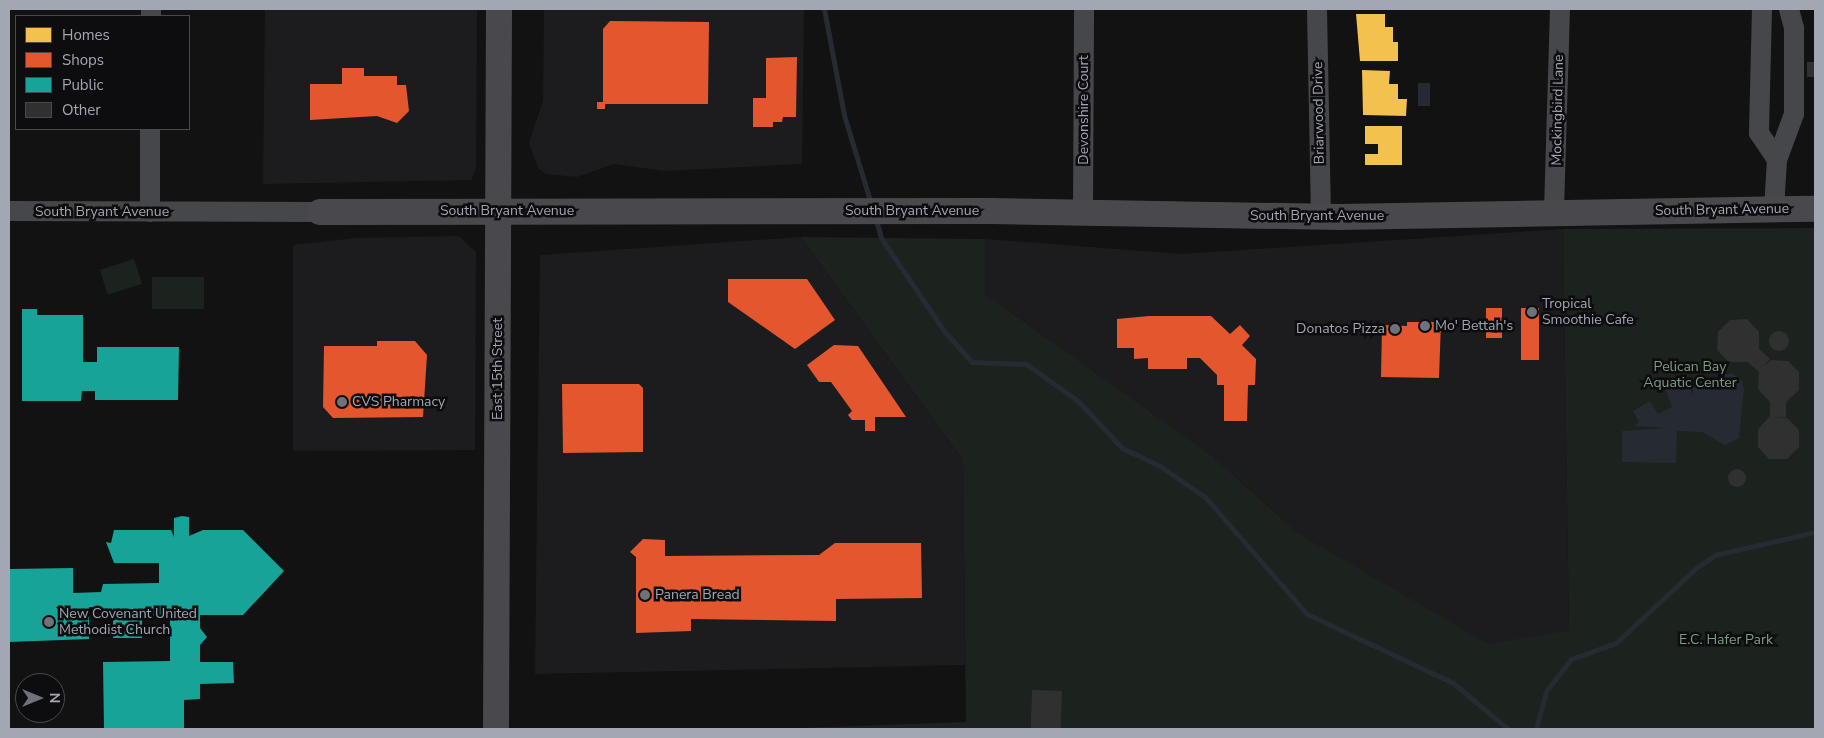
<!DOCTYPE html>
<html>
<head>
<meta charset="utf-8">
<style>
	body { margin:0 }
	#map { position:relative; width:1824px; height:738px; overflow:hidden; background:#121212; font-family:"Nunito Sans",sans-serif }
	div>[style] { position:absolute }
	.built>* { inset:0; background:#1c1c1e }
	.green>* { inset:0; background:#1c221d; transform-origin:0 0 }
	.water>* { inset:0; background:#262b33; transform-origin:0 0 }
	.homes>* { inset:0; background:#f2c14e }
	.shops>* { inset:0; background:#e4572e; transform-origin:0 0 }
	.public>* { inset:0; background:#17a398 }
	.stream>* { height:5px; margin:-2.5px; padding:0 2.5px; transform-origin:2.5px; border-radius:2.5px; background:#262b33 }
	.building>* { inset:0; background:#303031; transform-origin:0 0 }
	.round { border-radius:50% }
	.minor>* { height:20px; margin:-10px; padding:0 10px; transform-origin:10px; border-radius:10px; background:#46474b }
	.major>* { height:26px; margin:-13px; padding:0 13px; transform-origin:13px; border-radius:13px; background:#49494d }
	.dots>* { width:14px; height:14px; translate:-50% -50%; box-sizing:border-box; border:2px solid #0d0c0e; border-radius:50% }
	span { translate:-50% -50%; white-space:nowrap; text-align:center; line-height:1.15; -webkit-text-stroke:5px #0d0c0e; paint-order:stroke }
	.street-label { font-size:14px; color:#a3a6b3 }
	.poi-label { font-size:14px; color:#a3a6b3 }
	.left { translate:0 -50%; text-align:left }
	.right { translate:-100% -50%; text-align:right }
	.park-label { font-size:14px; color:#7b9d81 }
	.frame { position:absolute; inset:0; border:10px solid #a3a6b3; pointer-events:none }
	.legend { position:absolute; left:15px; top:15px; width:175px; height:115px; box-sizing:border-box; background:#0d0c0e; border:1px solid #494a50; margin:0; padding:6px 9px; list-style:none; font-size:15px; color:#a3a6b3 }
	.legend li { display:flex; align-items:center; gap:10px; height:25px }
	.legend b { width:25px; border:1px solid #494a50 }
	.north { position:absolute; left:15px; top:673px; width:50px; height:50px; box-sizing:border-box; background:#0d0c0e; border:1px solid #494a50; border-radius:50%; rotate:90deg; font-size:14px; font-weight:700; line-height:20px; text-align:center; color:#a3a6b3 }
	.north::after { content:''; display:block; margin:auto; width:18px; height:22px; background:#70727b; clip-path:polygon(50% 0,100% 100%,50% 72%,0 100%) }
</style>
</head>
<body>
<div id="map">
	<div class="built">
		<i style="clip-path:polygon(265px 9px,477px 9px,476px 168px,471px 180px,263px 184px)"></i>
		<i style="clip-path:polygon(544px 9px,804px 9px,802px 164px,665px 171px,614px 164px,577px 177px,546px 174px,538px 168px,529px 143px,543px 101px)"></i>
		<i style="clip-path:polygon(1563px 229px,1569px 630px,1488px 645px,1298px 533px,1211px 455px,985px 294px,985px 239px,1181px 254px)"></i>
		<i style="clip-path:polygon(459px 236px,476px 252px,475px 450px,293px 451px,293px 245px,356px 238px)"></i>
		<i style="clip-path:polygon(801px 237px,963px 460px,965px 665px,535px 674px,540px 255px)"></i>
	</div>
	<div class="green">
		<i style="clip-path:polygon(1815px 228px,1815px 729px,771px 729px,966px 722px,963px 460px,801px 237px,985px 239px,985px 294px,1211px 455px,1298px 533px,1488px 644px,1569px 630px,1563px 229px)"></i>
		<i style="left:134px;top:259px;width:26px;height:36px;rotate:72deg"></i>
		<i style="left:152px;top:277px;width:52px;height:32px"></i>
	</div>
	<div class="water">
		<i style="left:1418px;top:83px;width:12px;height:23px"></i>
		<i style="clip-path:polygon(1732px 373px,1742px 381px,1744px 389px,1739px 438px,1725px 445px,1702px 432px,1677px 431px,1676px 463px,1622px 462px,1622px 431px,1668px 428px,1634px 426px,1639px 422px,1633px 411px,1650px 401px,1658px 414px,1672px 407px,1664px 386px,1674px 376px,1688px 383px,1693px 396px,1693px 379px,1704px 378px,1706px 389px,1712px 388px,1718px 376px)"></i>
	</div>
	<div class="homes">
		<i style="clip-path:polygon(1356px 14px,1385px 14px,1385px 27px,1393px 27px,1393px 42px,1398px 42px,1398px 61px,1360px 61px)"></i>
		<i style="clip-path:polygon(1362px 70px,1390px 71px,1389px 84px,1398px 84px,1398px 99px,1407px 99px,1406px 116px,1363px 115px)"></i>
		<i style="clip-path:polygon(1365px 126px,1402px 126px,1402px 165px,1365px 165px,1365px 154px,1378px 154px,1378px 144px,1365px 144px)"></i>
	</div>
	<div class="shops">
		<i style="clip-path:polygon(610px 21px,709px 22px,708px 104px,605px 104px,605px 109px,597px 109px,597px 102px,603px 102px,603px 29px)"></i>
		<i style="clip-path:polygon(797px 57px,796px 117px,783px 117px,782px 122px,773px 122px,773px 127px,753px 127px,753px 98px,766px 98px,766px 58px)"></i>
		<i style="clip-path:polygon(342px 68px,364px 68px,364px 76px,397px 76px,397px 85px,406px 85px,409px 111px,397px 123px,377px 116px,310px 120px,310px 84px,342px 84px)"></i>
		<i style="clip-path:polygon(728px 279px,807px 279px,835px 320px,795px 349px,728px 302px)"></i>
		<i style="left:1486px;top:308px;width:16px;height:30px"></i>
		<i style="left:1521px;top:308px;width:18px;height:52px"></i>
		<i style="clip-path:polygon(1149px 316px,1211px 316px,1230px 334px,1240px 325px,1250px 336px,1242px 345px,1256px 359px,1255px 385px,1248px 385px,1247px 421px,1224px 421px,1224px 385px,1217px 385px,1217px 375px,1200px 358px,1187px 358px,1187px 369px,1148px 369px,1148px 358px,1134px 359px,1134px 348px,1117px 348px,1117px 319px)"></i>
		<i style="clip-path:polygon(1407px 322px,1441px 322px,1439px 378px,1381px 377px,1382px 325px,1407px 326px)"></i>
		<i style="clip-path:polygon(377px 341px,415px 341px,427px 355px,423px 417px,333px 418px,323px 407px,324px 346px,377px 346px)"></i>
		<i style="clip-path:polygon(834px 345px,858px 346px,906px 417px,875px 417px,875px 431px,865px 431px,865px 420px,852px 420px,848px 415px,852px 411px,831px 382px,819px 382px,807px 365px)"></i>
		<i style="clip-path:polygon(562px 384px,639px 384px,643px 388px,643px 452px,563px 453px)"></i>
		<i style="clip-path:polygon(643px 539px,665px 540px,665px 556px,819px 555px,835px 543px,921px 543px,922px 598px,836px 599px,836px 621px,691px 619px,691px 631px,636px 633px,636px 557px,630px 552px)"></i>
	</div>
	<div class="public">
		<i style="clip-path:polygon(22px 309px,37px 309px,37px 315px,83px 315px,83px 362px,97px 362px,97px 347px,179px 347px,178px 400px,95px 400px,95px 391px,82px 391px,81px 401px,22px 401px)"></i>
		<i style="clip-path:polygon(182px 516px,189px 517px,189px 536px,203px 530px,243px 530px,284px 571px,243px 615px,200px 615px,200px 628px,207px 637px,200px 645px,200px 662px,233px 662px,234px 683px,200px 684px,200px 699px,184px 700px,184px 729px,104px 729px,103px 662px,170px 661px,170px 615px,142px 616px,142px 638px,113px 638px,113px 616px,103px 616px,102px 607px,89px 607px,89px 639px,9px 642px,9px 569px,73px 568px,73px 593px,101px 592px,103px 584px,159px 583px,159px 563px,114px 563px,106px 542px,111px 543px,114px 530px,171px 530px,174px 537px,174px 518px)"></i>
	</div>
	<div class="stream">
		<i style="left:824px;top:9px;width:108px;rotate:79.3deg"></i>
		<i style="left:844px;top:115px;width:93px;rotate:73.1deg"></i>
		<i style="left:876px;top:220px;width:19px;rotate:74deg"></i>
		<i style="left:881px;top:238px;width:114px;rotate:55.8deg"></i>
		<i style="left:945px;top:332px;width:40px;rotate:48deg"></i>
		<i style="left:972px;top:362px;width:54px;rotate:2.1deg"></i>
		<i style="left:1026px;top:364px;width:64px;rotate:35.4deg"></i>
		<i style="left:1078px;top:401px;width:64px;rotate:46.9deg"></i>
		<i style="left:1122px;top:448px;width:42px;rotate:25.3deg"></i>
		<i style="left:1160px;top:466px;width:55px;rotate:34.6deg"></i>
		<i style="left:1205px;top:497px;width:155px;rotate:48.9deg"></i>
		<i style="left:1307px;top:614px;width:161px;rotate:25.3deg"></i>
		<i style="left:1453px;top:683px;width:72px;rotate:39.9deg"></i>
		<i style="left:1536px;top:729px;width:39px;rotate:-75deg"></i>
		<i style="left:1546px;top:691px;width:41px;rotate:-52deg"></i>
		<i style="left:1571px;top:659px;width:48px;rotate:-19.6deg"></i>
		<i style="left:1616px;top:643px;width:110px;rotate:-43.2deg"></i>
		<i style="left:1696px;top:568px;width:23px;rotate:-34deg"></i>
		<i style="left:1715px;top:555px;width:103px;rotate:-13deg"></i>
	</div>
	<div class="building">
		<i style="left:1807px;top:62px;width:8px;height:15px"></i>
		<i style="clip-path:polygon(1747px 319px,1759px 332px,1759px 349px,1770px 359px,1764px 366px,1771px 360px,1788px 361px,1799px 372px,1799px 390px,1786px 402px,1786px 417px,1775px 417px,1787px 418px,1799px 430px,1799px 447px,1787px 459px,1769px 459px,1758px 447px,1758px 429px,1770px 416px,1770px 402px,1783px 402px,1770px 402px,1758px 389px,1759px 372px,1748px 362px,1729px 362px,1717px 350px,1718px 332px,1730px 320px)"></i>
		<i class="round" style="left:1769px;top:331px;width:20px;height:20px"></i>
		<i class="round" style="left:1728px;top:469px;width:18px;height:18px"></i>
		<i style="left:1032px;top:690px;width:30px;height:39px;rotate:2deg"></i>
	</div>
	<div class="minor">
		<i style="left:1317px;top:9px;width:208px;rotate:88.9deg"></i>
		<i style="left:1762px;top:9px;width:124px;rotate:91.4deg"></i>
		<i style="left:1759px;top:133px;width:32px;rotate:56deg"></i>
		<i style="left:1777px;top:160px;width:49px;rotate:-69.7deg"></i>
		<i style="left:1794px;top:114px;width:86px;rotate:-90deg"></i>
		<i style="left:1794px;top:28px;width:20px;rotate:-105deg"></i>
		<i style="left:151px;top:16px;width:7px;rotate:-90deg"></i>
		<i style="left:1774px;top:209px;width:49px;rotate:-86.5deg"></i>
		<i style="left:9px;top:211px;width:311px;rotate:0.2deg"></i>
		<i style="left:1083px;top:211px;width:202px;rotate:-89.7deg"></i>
		<i style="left:1554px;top:211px;width:202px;rotate:-88.3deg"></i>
		<i style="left:150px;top:212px;width:83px;rotate:-90deg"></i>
	</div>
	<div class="major">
		<i style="left:320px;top:212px;width:672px;rotate:-0.09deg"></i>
		<i style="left:992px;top:211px;width:348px;rotate:1deg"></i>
		<i style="left:1340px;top:217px;width:475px;rotate:-1deg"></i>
		<i style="left:496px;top:729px;width:720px;rotate:-89.76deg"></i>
	</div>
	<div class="dots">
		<i style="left:1532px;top:312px;background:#70727b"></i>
		<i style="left:1425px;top:326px;background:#70727b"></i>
		<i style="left:1395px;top:329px;background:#70727b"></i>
		<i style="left:342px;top:402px;background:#70727b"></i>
		<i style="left:645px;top:595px;background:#70727b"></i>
		<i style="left:49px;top:622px;background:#70727b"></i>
	</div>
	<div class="street-label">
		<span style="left:1084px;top:110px;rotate:-90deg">Devonshire Court</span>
		<span style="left:1558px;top:110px;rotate:-89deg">Mockingbird Lane</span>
		<span style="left:1319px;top:113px;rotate:-91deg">Briarwood Drive</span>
		<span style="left:1722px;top:210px;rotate:-1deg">South Bryant Avenue</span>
		<span style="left:507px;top:211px">South Bryant Avenue</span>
		<span style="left:912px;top:211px">South Bryant Avenue</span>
		<span style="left:102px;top:212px">South Bryant Avenue</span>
		<span style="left:1317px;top:216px">South Bryant Avenue</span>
		<span style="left:498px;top:369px;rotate:-90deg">East 15th Street</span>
	</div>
	<div class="poi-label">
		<span class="left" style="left:1542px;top:312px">Tropical<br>Smoothie Cafe</span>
		<span class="left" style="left:1435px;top:326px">Mo' Bettah's</span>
		<span class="right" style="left:1385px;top:329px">Donatos Pizza</span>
		<span class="left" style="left:352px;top:402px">CVS Pharmacy</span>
		<span class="left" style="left:655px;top:595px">Panera Bread</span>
		<span class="left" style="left:59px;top:622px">New Covenant United<br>Methodist Church</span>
	</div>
	<div class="park-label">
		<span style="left:1690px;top:375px">Pelican Bay<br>Aquatic Center</span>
		<span style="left:1726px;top:640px">E.C. Hafer Park</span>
	</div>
	<div class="frame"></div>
	<ul class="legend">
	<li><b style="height:14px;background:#f2c14e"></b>Homes</li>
	<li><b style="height:14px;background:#e4572e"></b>Shops</li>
	<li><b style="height:14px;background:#17a398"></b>Public</li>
	<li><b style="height:14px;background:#303031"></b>Other</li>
	</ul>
	<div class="north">N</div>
</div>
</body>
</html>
